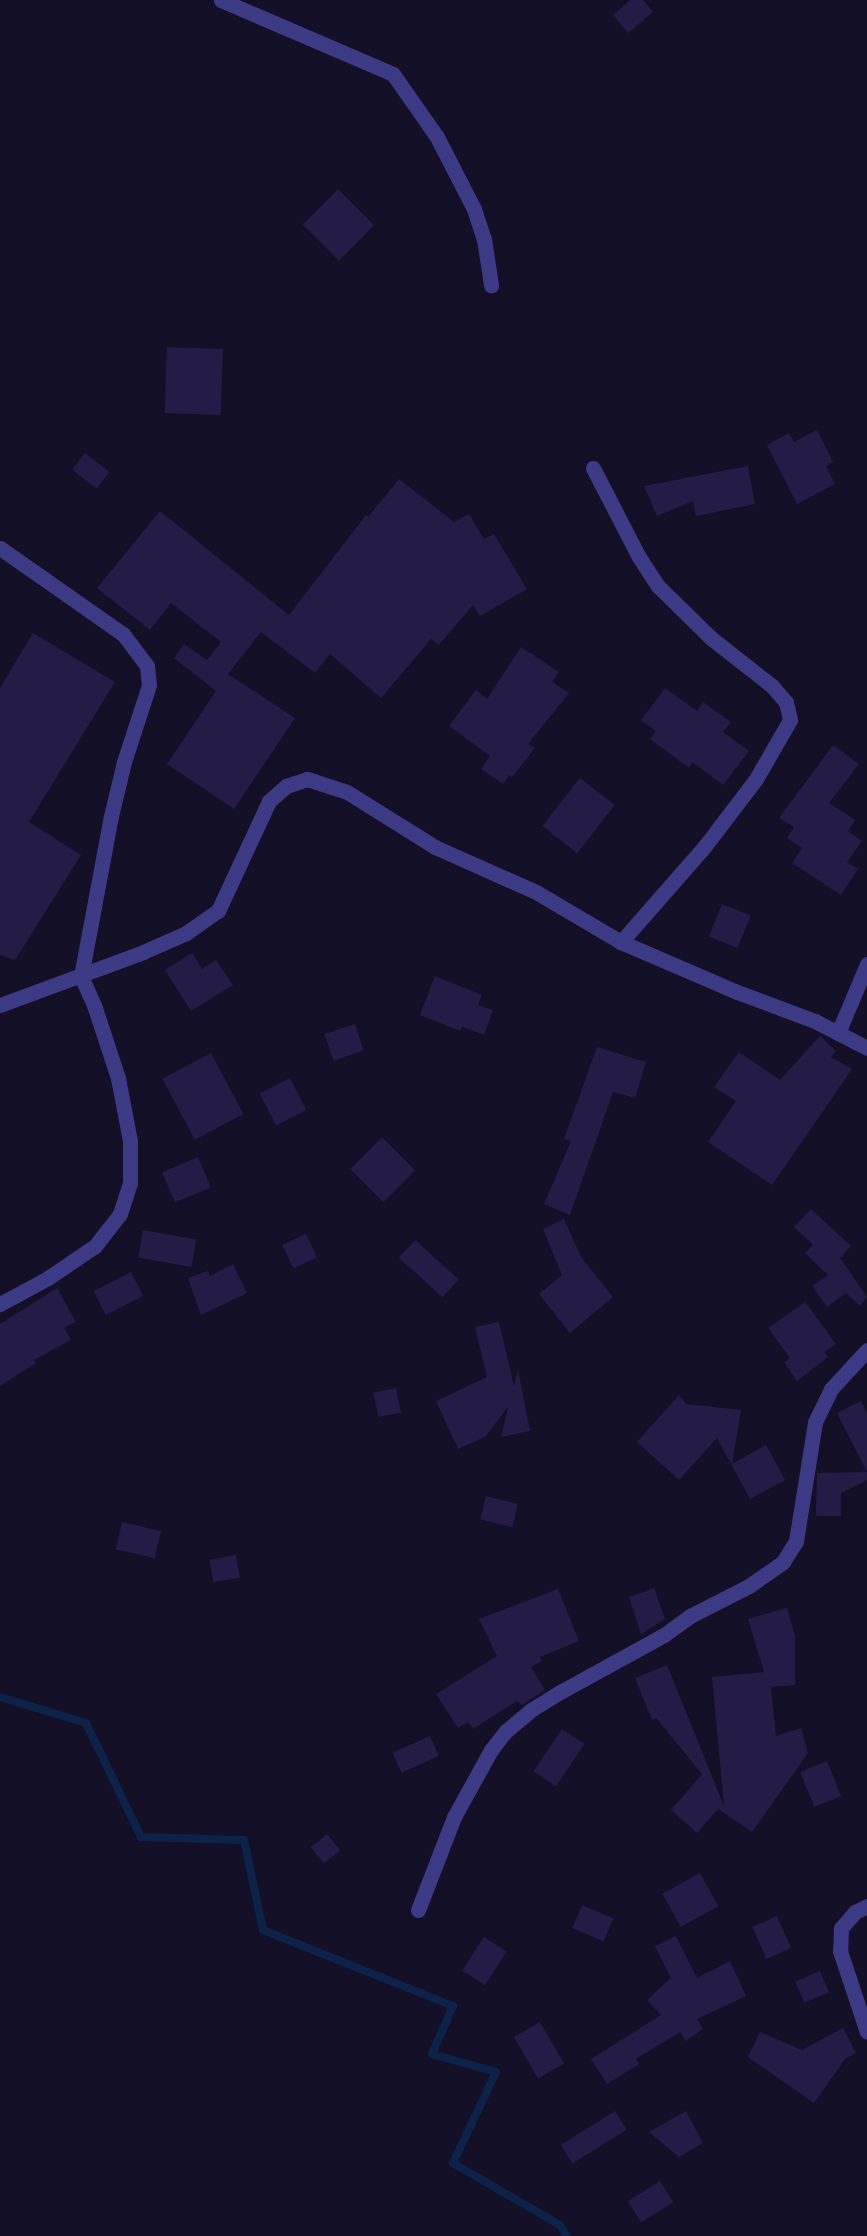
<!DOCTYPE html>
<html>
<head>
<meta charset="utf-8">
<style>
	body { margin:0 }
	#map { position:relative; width:867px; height:2236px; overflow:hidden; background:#130f26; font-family:Mulish,sans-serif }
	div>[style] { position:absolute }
	.stream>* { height:8px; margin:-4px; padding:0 4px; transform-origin:4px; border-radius:4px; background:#0c2248 }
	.building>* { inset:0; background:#241b47; transform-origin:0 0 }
	.minor>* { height:15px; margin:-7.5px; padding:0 7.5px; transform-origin:7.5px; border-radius:7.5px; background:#3d3a85 }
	span { translate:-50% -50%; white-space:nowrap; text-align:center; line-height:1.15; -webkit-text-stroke:4.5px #130f26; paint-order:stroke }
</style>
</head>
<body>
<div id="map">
	<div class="stream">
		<i style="left:0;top:1697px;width:90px;rotate:16.8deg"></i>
		<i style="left:86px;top:1723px;width:127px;rotate:64.2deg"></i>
		<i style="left:141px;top:1837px;width:103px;rotate:1.7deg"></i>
		<i style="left:244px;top:1840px;width:92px;rotate:78.1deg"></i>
		<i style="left:263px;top:1930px;width:205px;rotate:21.8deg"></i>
		<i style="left:453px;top:2006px;width:52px;rotate:113.6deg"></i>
		<i style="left:432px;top:2054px;width:66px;rotate:15.7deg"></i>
		<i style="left:496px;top:2072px;width:101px;rotate:115.3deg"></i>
		<i style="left:453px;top:2163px;width:124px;rotate:30.1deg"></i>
		<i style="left:560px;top:2225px;width:13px;rotate:58deg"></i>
	</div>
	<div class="building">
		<i style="clip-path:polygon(630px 0,643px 0,653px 12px,628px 33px,613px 15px)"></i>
		<i style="left:338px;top:189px;width:51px;height:50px;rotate:45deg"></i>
		<i style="left:167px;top:347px;width:56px;height:66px;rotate:2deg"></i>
		<i style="clip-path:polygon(817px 430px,833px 462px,826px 466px,835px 484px,797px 504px,767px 445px,789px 433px,794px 442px)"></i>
		<i style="left:85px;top:453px;width:31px;height:21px;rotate:38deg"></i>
		<i style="clip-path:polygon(748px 466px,755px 504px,696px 516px,693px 501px,657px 516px,644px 486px)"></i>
		<i style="clip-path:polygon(399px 479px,454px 522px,469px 514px,484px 539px,494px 534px,527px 589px,480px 616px,473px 605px,439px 645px,431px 639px,381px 698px,330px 654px,315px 673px,261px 632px,228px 674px,295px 718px,234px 809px,167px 764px,216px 691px,174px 658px,184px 644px,207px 660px,221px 642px,171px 603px,150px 630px,97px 588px,160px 511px,289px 615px,366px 515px,368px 517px)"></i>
		<i style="clip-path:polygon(33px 633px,115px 682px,29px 822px,81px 855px,15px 960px,0 955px,0 688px)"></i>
		<i style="clip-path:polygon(521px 647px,559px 672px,552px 682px,569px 693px,528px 744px,535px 748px,512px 777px,509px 775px,503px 784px,481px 769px,490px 756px,449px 726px,476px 690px,487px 699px)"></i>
		<i style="clip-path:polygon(665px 688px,697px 711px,703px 702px,731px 722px,723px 732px,749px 751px,723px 785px,692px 762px,689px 768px,650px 739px,656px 731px,641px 720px)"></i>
		<i style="clip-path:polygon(833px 745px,859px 764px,829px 803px,855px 820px,848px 831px,862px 841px,847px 862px,858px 869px,841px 895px,792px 863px,802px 848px,787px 838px,794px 827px,779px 818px)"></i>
		<i style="left:580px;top:778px;width:44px;height:61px;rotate:38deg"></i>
		<i style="left:722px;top:904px;width:31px;height:35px;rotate:22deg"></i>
		<i style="clip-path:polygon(192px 953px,202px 969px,216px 960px,233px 985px,191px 1011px,165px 970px)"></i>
		<i style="clip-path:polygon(435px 976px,482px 995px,478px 1005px,493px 1010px,484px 1035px,462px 1027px,460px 1031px,420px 1015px)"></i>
		<i style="left:355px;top:1024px;width:28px;height:32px;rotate:72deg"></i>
		<i style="clip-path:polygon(820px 1036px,836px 1051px,831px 1057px,852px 1069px,772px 1185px,708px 1142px,736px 1101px,714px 1087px,739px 1052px,780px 1080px)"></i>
		<i style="clip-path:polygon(597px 1047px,646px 1062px,635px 1098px,613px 1092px,570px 1215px,544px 1204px,571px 1141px,564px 1139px)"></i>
		<i style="left:211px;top:1053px;width:69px;height:55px;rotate:62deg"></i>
		<i style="left:290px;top:1078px;width:36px;height:34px;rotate:63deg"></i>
		<i style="left:382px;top:1137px;width:47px;height:45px;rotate:45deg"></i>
		<i style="left:198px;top:1157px;width:33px;height:39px;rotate:67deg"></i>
		<i style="clip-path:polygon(811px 1209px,851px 1246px,840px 1258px,867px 1297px,860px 1306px,846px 1293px,827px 1307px,812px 1286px,828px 1275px,805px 1253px,813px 1245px,794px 1227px)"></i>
		<i style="clip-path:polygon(564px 1219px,581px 1257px,613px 1297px,570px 1333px,539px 1294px,562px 1275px,543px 1229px)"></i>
		<i style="left:143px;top:1230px;width:54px;height:28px;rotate:10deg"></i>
		<i style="left:306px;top:1234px;width:26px;height:26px;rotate:65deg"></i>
		<i style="left:415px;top:1240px;width:59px;height:24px;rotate:42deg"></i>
		<i style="clip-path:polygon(233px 1264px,247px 1293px,201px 1315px,188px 1278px,208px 1271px,210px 1276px)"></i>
		<i style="left:131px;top:1272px;width:27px;height:42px;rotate:63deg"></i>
		<i style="clip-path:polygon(57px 1288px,76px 1322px,64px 1328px,71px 1340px,34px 1360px,36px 1363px,0 1386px,0 1324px)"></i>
		<i style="clip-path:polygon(805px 1302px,836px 1344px,824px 1352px,828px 1357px,797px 1381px,784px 1362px,790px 1358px,768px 1328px)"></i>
		<i style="clip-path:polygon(499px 1322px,514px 1386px,518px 1370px,530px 1431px,501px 1437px,508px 1407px,485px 1437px,458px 1449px,436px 1401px,487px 1377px,475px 1327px)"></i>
		<i style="left:396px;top:1388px;width:25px;height:23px;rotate:79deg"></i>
		<i style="clip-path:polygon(679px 1395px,686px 1404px,741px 1410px,732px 1464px,766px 1445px,785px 1480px,750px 1499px,717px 1438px,679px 1480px,637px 1442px)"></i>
		<i style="clip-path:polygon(861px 1401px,867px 1414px,867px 1472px,837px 1413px)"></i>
		<i style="clip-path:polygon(867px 1472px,867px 1480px,841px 1493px,841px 1516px,816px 1516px,817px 1473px)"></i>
		<i style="left:486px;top:1496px;width:33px;height:24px;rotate:14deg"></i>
		<i style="left:122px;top:1522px;width:40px;height:28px;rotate:13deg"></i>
		<i style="left:236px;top:1555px;width:23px;height:27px;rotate:80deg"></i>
		<i style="clip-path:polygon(654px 1588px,665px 1619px,641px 1634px,629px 1597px)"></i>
		<i style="clip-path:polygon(558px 1589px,579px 1641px,540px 1657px,542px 1661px,531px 1667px,545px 1690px,522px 1705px,517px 1701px,473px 1729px,468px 1722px,458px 1728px,436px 1694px,497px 1656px,479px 1619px)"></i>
		<i style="clip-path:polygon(787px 1608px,795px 1636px,795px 1685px,771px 1687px,776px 1736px,801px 1728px,808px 1753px,752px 1832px,718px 1809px,697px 1833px,671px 1810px,702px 1774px,656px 1718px,652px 1720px,635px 1678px,667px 1665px,724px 1806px,712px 1677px,764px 1672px,748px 1619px)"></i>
		<i style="left:562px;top:1729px;width:27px;height:51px;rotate:34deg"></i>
		<i style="left:430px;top:1736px;width:22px;height:41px;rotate:66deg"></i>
		<i style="left:827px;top:1761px;width:38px;height:29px;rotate:68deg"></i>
		<i style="left:327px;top:1834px;width:21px;height:21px;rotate:51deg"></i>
		<i style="left:700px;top:1873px;width:38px;height:43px;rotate:61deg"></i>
		<i style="left:582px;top:1905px;width:34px;height:25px;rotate:23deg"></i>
		<i style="left:777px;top:1916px;width:35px;height:27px;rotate:66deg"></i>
		<i style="clip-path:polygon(676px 1936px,697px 1978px,730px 1961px,746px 1996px,697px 2019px,703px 2029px,686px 2041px,680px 2032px,636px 2059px,639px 2064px,607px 2084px,591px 2059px,661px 2015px,647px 2000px,671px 1978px,655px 1946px)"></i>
		<i style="left:484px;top:1937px;width:27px;height:40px;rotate:33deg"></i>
		<i style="left:820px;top:1971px;width:23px;height:27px;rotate:67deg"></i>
		<i style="left:540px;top:2022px;width:48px;height:30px;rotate:60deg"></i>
		<i style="clip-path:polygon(843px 2028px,856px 2053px,845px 2059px,814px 2103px,748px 2057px,760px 2032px,802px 2050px)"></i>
		<i style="left:615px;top:2111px;width:22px;height:64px;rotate:58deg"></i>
		<i style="clip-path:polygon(686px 2111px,703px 2143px,679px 2157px,649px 2132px)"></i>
		<i style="left:660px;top:2181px;width:25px;height:38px;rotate:58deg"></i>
	</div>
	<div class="minor">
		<i style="left:221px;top:0;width:187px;rotate:23.3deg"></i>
		<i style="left:393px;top:74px;width:77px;rotate:55.1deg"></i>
		<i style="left:437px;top:137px;width:81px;rotate:62.8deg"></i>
		<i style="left:474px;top:209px;width:32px;rotate:72deg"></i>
		<i style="left:484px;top:239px;width:47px;rotate:81.3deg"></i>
		<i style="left:593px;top:468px;width:100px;rotate:62.7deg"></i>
		<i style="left:639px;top:557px;width:35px;rotate:57deg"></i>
		<i style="left:658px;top:586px;width:74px;rotate:44.5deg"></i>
		<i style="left:711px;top:638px;width:78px;rotate:38.2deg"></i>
		<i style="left:772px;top:686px;width:21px;rotate:49deg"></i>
		<i style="left:786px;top:702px;width:18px;rotate:77deg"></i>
		<i style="left:790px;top:720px;width:68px;rotate:120deg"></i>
		<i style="left:756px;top:779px;width:84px;rotate:127.3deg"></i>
		<i style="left:705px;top:846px;width:128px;rotate:131.2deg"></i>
		<i style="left:0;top:548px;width:150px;rotate:35deg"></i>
		<i style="left:123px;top:634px;width:40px;rotate:53deg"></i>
		<i style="left:147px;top:666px;width:19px;rotate:84deg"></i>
		<i style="left:149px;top:685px;width:81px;rotate:108deg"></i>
		<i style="left:124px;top:762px;width:56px;rotate:103.5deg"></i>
		<i style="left:111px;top:816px;width:163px;rotate:100.6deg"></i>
		<i style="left:81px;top:976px;width:35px;rotate:66deg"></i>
		<i style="left:95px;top:1008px;width:74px;rotate:71.8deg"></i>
		<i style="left:118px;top:1078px;width:64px;rotate:79.2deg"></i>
		<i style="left:130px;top:1141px;width:42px;rotate:90deg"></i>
		<i style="left:130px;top:1183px;width:33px;rotate:108deg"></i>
		<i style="left:120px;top:1214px;width:41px;rotate:128deg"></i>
		<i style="left:95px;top:1246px;width:57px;rotate:145.8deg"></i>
		<i style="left:48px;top:1278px;width:55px;rotate:151.6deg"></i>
		<i style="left:0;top:1005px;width:153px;rotate:-20.3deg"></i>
		<i style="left:143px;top:952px;width:47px;rotate:-23.8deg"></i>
		<i style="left:186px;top:933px;width:39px;rotate:-35deg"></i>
		<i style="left:218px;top:911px;width:121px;rotate:-65.1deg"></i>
		<i style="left:269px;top:801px;width:23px;rotate:-41deg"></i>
		<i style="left:286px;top:786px;width:22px;rotate:-18deg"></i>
		<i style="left:307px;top:779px;width:42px;rotate:18deg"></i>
		<i style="left:347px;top:792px;width:104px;rotate:32deg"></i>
		<i style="left:435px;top:847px;width:111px;rotate:24deg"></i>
		<i style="left:536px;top:892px;width:99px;rotate:30.5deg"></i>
		<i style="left:621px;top:942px;width:126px;rotate:23.3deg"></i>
		<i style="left:737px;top:992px;width:83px;rotate:20.4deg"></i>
		<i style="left:815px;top:1021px;width:59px;rotate:27.4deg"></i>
		<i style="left:838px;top:1033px;width:75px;rotate:-67.2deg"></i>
		<i style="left:867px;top:1906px;width:13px;rotate:153deg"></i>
		<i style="left:855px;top:1912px;width:21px;rotate:131deg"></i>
		<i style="left:841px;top:1928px;width:23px;rotate:92deg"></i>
		<i style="left:840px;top:1951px;width:85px;rotate:71.6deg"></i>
		<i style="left:418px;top:1910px;width:100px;rotate:-68.8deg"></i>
		<i style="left:454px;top:1817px;width:77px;rotate:-61.1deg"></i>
		<i style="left:491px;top:1750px;width:24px;rotate:-52deg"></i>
		<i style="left:506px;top:1731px;width:33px;rotate:-40deg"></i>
		<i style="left:531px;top:1710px;width:36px;rotate:-32deg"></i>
		<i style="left:562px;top:1691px;width:116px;rotate:-28.8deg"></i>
		<i style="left:664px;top:1635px;width:32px;rotate:-36deg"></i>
		<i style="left:690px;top:1616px;width:66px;rotate:-27deg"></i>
		<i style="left:749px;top:1586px;width:42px;rotate:-35.2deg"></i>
		<i style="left:783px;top:1562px;width:25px;rotate:-58deg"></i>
		<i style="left:796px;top:1541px;width:121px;rotate:-80.9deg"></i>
		<i style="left:815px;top:1422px;width:37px;rotate:-64deg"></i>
		<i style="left:831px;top:1389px;width:53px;rotate:-47.3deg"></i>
	</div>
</div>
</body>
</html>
